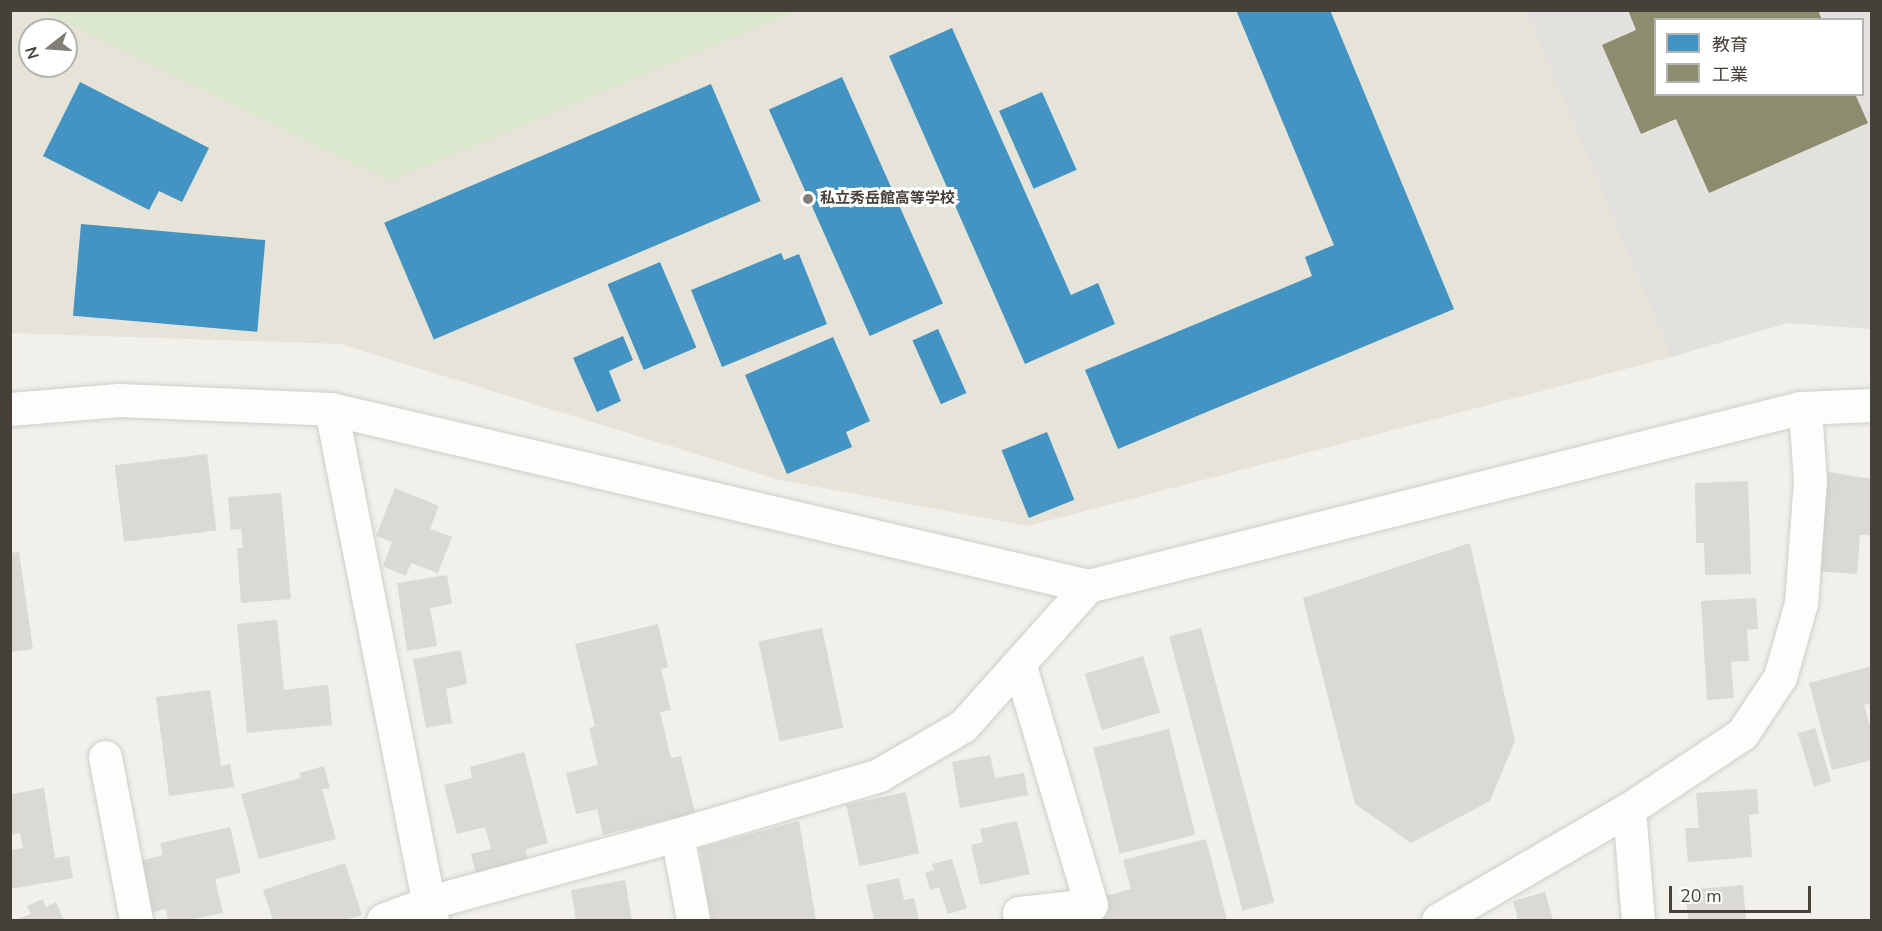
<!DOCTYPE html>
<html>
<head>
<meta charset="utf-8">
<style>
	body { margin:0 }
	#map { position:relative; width:1882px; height:931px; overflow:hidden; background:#f1f0eb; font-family:"Nunito Sans","Noto Sans JP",sans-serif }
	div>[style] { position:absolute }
	.industrial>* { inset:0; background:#e3e1dd }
	.education>* { inset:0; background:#e6e3d8 }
	.green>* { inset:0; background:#dce8ce }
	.schools>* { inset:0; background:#4393c3; transform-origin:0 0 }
	.industry>* { inset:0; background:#8c8c6e }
	.building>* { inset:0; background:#dad9d4; transform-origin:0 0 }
	.roads { filter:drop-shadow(0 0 2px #cfcdc9) drop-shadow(0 0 2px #cfcdc9) }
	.minor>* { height:33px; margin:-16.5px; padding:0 16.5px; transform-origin:16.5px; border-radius:16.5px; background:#fdfdfc }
	.tertiary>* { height:33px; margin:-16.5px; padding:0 16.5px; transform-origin:16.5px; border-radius:16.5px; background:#fdfdfc }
	.dots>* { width:16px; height:16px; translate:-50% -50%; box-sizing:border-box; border:3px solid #fff; border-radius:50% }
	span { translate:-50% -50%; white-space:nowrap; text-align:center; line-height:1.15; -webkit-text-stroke:6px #fff; paint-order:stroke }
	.poi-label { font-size:15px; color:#464138; font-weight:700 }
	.left { translate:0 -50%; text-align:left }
	.frame { position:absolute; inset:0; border:12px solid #464138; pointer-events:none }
	.legend { position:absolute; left:1654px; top:18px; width:210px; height:78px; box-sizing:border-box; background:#fff; border:2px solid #b5b3af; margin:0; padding:8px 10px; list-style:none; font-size:18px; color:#464138 }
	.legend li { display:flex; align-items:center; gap:12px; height:30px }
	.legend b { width:30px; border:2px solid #b5b3af }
	.north { position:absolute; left:18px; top:18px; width:60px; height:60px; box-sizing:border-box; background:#fff; border:2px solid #b5b3af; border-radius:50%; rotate:253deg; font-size:16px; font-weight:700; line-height:24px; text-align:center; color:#464138 }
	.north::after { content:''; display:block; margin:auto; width:21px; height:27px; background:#827e77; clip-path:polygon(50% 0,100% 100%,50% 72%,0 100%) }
	.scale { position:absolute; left:1669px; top:886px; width:142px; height:27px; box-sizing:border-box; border:3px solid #464138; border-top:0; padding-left:8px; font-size:18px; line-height:21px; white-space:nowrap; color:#464138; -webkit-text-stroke:4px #fff; paint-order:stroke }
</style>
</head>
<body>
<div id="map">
	<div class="industrial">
		<i style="clip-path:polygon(evenodd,1526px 11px,1871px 11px,1871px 329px,1788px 323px,1671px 357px,1526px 11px,1656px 20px,1862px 20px,1862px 94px,1656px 94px,1656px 20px)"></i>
	</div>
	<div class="education">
		<i style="clip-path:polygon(evenodd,1526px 10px,1671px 357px,1028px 526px,780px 480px,340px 344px,11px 333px,11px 11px,1526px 10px,30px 30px,66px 30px,66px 66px,30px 66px,30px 30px)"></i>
	</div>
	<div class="green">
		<i style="clip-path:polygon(39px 10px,797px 10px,797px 11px,390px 181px)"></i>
	</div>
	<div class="schools">
		<i style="clip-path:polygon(1236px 10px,1330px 10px,1454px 309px,1118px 449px,1085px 370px,1312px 276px,1305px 257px,1334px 245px)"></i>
		<i style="clip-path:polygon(952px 28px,1071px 295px,1098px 283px,1115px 324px,1025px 364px,889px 56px)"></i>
		<i style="left:842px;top:77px;width:248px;height:80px;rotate:66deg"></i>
		<i style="clip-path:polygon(80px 82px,209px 148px,182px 202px,159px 191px,149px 210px,43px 156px)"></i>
		<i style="left:711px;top:84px;width:127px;height:355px;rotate:67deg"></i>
		<i style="left:1042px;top:92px;width:85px;height:47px;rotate:66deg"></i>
		<i style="left:81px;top:224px;width:185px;height:92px;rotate:5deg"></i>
		<i style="clip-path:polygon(781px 253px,784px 260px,799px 254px,827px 324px,722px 367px,691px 290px)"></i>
		<i style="left:660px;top:262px;width:93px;height:57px;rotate:67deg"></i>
		<i style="left:938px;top:329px;width:70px;height:28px;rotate:66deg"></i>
		<i style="clip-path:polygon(623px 336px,633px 360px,609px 371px,621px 401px,597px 412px,573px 358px)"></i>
		<i style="clip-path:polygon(833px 337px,870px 421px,846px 432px,852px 447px,787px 474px,745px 375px)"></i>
		<i style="left:1047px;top:432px;width:73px;height:49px;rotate:68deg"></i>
	</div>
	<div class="industry">
		<i style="clip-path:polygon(1628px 10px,1818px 10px,1822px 20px,1656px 20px,1656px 94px,1855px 94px,1868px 123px,1709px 193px,1676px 119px,1641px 134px,1602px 45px,1636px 30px)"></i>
	</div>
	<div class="building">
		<i style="left:207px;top:454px;width:77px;height:93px;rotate:83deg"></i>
		<i style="clip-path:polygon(1823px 471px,1872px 479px,1872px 535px,1860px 535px,1857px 574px,1816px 571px)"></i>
		<i style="clip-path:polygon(1748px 481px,1751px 574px,1705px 575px,1704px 543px,1696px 543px,1695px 483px)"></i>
		<i style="clip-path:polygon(395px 488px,439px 506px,430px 529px,452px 537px,438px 573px,411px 563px,406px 576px,383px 566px,392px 542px,376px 536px)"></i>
		<i style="clip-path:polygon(281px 493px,291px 599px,241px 603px,237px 548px,243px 548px,241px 529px,231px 530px,228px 497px)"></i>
		<i style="clip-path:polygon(1470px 543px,1515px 741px,1490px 801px,1411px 843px,1355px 804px,1303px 598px)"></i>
		<i style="clip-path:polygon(19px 552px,33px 649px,10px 652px,10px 553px)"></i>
		<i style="clip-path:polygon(447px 575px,452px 604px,430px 608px,437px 646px,407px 651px,397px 583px)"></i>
		<i style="clip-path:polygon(1756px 598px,1758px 629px,1747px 630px,1749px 661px,1731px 662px,1734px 698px,1707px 700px,1701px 601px)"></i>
		<i style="clip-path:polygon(277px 620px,284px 690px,328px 685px,332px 725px,247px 733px,237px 624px)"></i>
		<i style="clip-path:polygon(658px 624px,668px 667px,661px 669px,671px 710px,660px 712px,671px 758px,681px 756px,695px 813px,603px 835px,597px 809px,576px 814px,566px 773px,598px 765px,589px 728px,595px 726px,575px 644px)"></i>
		<i style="left:822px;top:628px;width:102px;height:65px;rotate:78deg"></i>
		<i style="left:1201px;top:628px;width:284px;height:33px;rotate:75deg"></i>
		<i style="clip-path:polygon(461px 650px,467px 684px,446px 689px,452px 723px,426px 728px,413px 659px)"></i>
		<i style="left:1143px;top:656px;width:59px;height:61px;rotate:73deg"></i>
		<i style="clip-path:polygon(1872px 666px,1872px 703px,1864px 705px,1872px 733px,1872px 760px,1832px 770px,1809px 683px)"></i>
		<i style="clip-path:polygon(210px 690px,221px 766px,230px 764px,234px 787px,169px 796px,156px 697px)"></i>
		<i style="left:1815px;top:728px;width:56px;height:18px;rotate:73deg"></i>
		<i style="left:1169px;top:729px;width:109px;height:78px;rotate:76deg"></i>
		<i style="clip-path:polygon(524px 752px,548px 843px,525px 850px,529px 863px,477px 877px,471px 854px,491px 849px,485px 827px,457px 834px,444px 785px,472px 778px,470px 767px)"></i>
		<i style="clip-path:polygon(990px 755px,995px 778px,1024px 773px,1028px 795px,960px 808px,952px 762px)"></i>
		<i style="clip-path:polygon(324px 766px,330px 788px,322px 789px,336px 839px,259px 859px,241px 794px,301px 778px,299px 773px)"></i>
		<i style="clip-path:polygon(44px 788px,55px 858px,69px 856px,73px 878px,10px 889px,11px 850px,23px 848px,20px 833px,10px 835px,12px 794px)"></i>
		<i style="clip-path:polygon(1757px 789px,1759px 814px,1749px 815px,1752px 857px,1688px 862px,1685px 828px,1699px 828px,1696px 793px)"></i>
		<i style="left:906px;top:792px;width:63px;height:61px;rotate:78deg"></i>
		<i style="clip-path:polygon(799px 821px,816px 920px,711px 920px,699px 848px)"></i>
		<i style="clip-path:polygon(1017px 821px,1030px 874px,980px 885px,971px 845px,983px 842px,980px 829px)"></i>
		<i style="clip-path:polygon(230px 827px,241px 873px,215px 879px,223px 913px,190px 920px,168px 920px,166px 909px,149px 913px,137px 862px,163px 855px,160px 843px)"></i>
		<i style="clip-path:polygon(1206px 839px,1227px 920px,1104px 920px,1098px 898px,1131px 889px,1123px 860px)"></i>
		<i style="clip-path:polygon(952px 859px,967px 908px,948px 914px,939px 887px,930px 890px,925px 873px,934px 870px,932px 864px)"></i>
		<i style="clip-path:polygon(345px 863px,362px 915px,345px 920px,273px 920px,263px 890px)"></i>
		<i style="clip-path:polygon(899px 878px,904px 900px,914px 898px,919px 920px,874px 920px,866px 885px)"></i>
		<i style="clip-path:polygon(625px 880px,632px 920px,576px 920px,571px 890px)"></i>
		<i style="clip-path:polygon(1743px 885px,1746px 920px,1688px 920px,1686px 890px)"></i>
		<i style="clip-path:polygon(1545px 892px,1553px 920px,1518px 920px,1513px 901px)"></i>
		<i style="clip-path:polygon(43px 899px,46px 907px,56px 902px,64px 920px,15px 920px,31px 914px,27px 906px)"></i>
	</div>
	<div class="roads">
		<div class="minor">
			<i style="left:331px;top:409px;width:521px;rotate:78.82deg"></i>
			<i style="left:1019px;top:663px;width:252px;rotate:73.4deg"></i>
			<i style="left:1091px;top:905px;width:72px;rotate:173.7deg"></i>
			<i style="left:1019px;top:913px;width:7px;rotate:82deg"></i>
			<i style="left:105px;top:757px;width:166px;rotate:79.2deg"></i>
			<i style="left:1629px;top:809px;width:111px;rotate:85.4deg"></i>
			<i style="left:677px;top:835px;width:86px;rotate:79.3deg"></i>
			<i style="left:383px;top:920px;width:50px;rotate:-21deg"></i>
			<i style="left:430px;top:902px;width:256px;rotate:-15.2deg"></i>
			<i style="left:677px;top:835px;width:211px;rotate:-16.5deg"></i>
			<i style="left:879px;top:775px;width:97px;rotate:-30.3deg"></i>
			<i style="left:963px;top:726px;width:188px;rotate:-48.2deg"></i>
			<i style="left:1438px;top:920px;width:221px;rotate:-30.2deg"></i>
			<i style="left:1629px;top:809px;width:136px;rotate:-33.6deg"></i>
			<i style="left:1742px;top:734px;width:69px;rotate:-56.3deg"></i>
			<i style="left:1780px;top:677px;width:77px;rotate:-74.2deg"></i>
			<i style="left:1801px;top:603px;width:123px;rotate:-85.8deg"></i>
			<i style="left:1810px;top:480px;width:72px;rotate:-94deg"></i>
		</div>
		<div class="tertiary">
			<i style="left:10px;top:409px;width:109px;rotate:-4.7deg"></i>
			<i style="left:119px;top:400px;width:212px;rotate:2.4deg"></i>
			<i style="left:331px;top:409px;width:777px;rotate:13.16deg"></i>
			<i style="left:1088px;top:586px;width:734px;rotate:-14.04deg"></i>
			<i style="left:1800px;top:408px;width:72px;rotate:-2.4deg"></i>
		</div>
	</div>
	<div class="dots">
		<i style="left:808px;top:199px;background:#827e77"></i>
	</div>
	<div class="poi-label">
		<span class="left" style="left:820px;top:199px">私立秀岳館高等学校</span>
	</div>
	<div class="frame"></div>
	<ul class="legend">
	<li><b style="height:16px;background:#4393c3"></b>教育</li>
	<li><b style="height:16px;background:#8c8c6e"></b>工業</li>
	</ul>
	<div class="north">N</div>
	<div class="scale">20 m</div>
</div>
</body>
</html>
